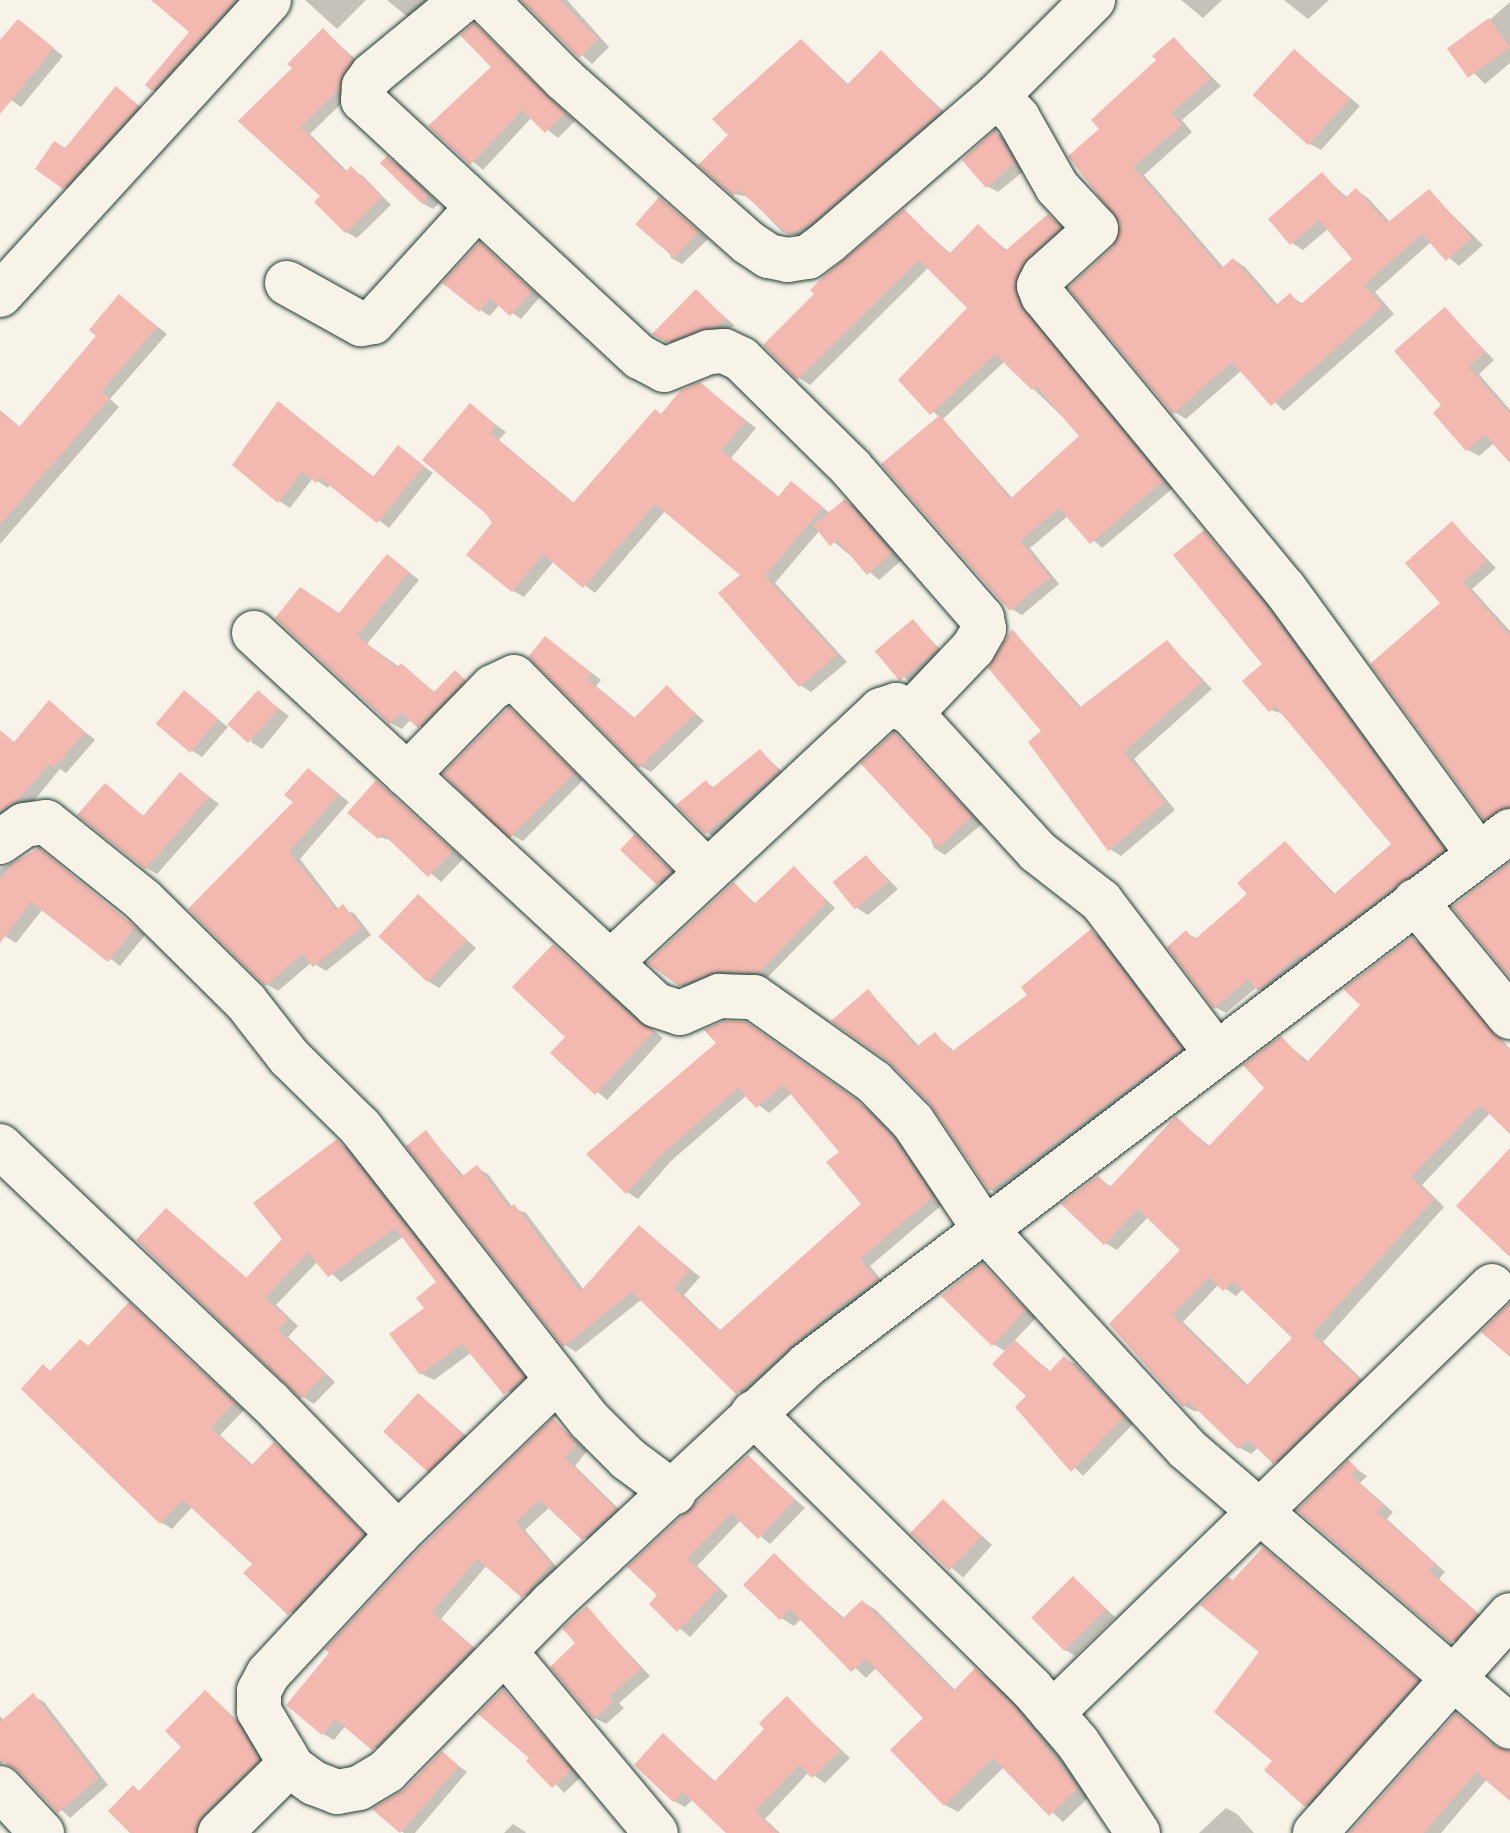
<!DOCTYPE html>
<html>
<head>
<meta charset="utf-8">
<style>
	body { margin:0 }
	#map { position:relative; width:1510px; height:1833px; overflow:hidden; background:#f7f3e8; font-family:Sriracha,sans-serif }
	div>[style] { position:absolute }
	.shadow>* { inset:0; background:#0003; transform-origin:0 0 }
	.building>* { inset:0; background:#f3b8b0; transform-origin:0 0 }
	.roads { filter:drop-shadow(0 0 2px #1f3d34) drop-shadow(0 0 2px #1f3d34) }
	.minor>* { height:44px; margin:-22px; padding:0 22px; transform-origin:22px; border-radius:22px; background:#f7f3e8 }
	span { translate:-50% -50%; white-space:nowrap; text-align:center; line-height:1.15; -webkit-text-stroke:6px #f7f3e8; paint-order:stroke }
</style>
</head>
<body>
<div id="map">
	<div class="shadow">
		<i style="clip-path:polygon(162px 0,256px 0,165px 97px,153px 90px,192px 32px)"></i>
		<i style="clip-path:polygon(305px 0,366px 0,337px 29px)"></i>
		<i style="clip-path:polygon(387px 0,444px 0,415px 23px)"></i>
		<i style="clip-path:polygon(520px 0,567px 0,609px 47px,592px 64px)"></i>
		<i style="clip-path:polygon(1181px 0,1222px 0,1203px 18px)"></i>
		<i style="clip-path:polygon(1284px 0,1329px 0,1308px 19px)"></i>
		<i style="clip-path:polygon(1510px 2px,1510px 63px,1485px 84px,1453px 52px)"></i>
		<i style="clip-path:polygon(18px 21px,63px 56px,21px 107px,0 92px,0 43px)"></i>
		<i style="clip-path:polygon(474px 26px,575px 121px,558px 138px,532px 117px,483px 170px,430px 126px,494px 67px)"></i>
		<i style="clip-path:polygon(324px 31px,363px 66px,350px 95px,310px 134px,348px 172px,362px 175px,391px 205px,357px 238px,346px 232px,323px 196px,241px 121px,295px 68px)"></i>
		<i style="clip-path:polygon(1174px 39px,1221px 86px,1182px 120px,1192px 132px,1144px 175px,1224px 268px,1234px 260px,1245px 267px,1279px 306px,1290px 296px,1303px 304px,1355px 259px,1329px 228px,1303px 250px,1292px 243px,1322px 175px,1348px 198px,1357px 191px,1368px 198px,1391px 223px,1429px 192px,1483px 245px,1459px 266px,1431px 242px,1375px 292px,1394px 314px,1284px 411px,1242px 370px,1186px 419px,1174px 412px,1115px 248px,1123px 224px,1102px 129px)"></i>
		<i style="clip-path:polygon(802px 41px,849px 85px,881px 53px,951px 118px,810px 239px,782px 232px,749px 197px,734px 194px,731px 135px)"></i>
		<i style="clip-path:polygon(1295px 52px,1360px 106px,1321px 150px,1310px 144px)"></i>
		<i style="clip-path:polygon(116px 89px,149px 113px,75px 193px,64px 187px,66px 150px)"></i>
		<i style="clip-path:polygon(996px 133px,1007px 139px,1025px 170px,998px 192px,987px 186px)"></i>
		<i style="clip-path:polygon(387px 159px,399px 165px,439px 203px,433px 209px,422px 203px)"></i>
		<i style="clip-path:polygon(659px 199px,708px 239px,682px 264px,671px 258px)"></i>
		<i style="clip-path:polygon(evenodd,904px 212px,951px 254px,978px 226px,1008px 251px,1048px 216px,1059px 223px,1070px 235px,1033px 271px,1173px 488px,1102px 548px,1068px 516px,1030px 548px,1059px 584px,1022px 615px,1011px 609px,940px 418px,900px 380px,970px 308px,929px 267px,810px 385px,799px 378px,904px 212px,1005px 361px,1082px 436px,1013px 499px,943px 419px,1005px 361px)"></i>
		<i style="clip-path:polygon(480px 245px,540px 297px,521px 319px,500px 304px,490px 316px,480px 310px)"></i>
		<i style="clip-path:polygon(696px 292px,735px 326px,679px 348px,655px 333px)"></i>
		<i style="clip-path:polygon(120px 297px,167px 334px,110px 399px,119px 407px,0 544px,0 410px,21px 428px,99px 335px)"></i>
		<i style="clip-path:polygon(1445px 309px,1494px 360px,1479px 374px,1510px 410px,1510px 462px,1494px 443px,1479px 456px,1468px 450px,1435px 413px,1444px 405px)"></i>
		<i style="clip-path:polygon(700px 385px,756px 428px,731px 458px,780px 498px,792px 484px,830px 513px,845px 501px,856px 507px,902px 560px,879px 580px,820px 530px,775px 583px,847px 662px,811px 692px,800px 685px,743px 575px,666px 510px,595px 593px,554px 561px,524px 597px,513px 591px,470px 406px,506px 432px,499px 440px,575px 504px)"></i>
		<i style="clip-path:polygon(279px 403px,375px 478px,399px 448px,433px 473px,389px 528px,331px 484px,328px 488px,313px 478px,290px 508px,279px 501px)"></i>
		<i style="clip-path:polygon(1453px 524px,1496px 568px,1472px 589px,1510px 631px,1510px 817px,1496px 825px,1485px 818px,1443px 603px)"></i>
		<i style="clip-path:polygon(1204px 532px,1275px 612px,1454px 857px,1270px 996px,1257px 987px,1226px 1013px,1215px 1007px,1186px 933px,1198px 939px,1249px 894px,1286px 843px,1336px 895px,1394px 844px,1284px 714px,1270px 710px,1265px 664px)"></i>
		<i style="clip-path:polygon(398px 563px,419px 580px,367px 644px,436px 693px,455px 673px,475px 687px,430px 733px,411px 719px,402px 729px,391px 723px,340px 615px)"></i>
		<i style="clip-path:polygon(913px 622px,947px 656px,912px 685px,878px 651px)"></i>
		<i style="clip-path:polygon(1013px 631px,1082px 708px,1167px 642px,1212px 689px,1134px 759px,1175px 810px,1121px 856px,1110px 849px,1044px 731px)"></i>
		<i style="clip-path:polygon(546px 638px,601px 680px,596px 686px,636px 719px,668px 688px,704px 721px,651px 772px,640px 766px)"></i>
		<i style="clip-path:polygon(184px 693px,228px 727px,202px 757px,191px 750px)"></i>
		<i style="clip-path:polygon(258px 693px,289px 716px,262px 749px,251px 742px)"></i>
		<i style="clip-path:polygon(49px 703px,95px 740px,66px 773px,60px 769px,28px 808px,0 826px,0 738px,16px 743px)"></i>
		<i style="clip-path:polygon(509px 710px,583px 780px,523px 841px,512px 835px)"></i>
		<i style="clip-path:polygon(894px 735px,982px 824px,945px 855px,934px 848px)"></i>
		<i style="clip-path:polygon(760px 751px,789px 778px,717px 839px,706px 832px,706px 783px,715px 788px)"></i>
		<i style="clip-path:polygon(308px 770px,349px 802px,300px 859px,339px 910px,354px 913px,371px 935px,326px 971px,312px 962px,278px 991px,266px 984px,296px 802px)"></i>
		<i style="clip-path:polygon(181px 775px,219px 804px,157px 874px,146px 868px,105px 785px,145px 817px)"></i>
		<i style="clip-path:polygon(376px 782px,463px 859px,441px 882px,393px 841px,379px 837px)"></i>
		<i style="clip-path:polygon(635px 837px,681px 879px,670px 889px,659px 883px)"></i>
		<i style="clip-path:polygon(39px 850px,145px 935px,120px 966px,43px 909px,16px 943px,0 933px,0 869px)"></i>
		<i style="clip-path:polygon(866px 857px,898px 889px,868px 915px,857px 908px)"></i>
		<i style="clip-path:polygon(795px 869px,835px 908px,768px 977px,730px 976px,690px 991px,680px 985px,734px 884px,757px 905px)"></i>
		<i style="clip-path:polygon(418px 897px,476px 948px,439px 988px,428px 981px)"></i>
		<i style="clip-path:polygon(1091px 932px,1102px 938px,1191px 1056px,1001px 1196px,990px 1189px,869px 992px,920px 1047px,935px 1035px,954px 1051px,1030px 995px)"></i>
		<i style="clip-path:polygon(evenodd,1412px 939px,1424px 946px,1510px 1049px,1510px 1127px,1491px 1112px,1422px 1185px,1444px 1207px,1323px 1342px,1370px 1387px,1286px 1469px,1259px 1447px,1251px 1454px,1240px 1448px,1199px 1409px,1196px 1412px,1184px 1406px,1112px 1324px,1183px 1249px,1149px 1216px,1117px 1250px,1105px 1243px,1098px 1178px,1112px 1187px,1176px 1119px,1211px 1147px,1267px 1088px,1281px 1039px,1309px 1062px,1362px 1005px,1412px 939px,1219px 1284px,1236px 1296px,1244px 1288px,1295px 1338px,1249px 1386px,1183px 1322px,1219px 1284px)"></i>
		<i style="clip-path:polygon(553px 946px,663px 1038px,607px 1100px,553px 1053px,567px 1037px)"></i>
		<i style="clip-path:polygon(757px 1031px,869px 1110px,904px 1146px,943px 1204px,870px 1266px,887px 1287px,748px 1399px,642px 1299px,576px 1352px,565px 1345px,426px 1133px,465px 1177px,477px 1168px,488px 1174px,513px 1208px,526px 1213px,584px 1290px,640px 1227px,700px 1277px,684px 1295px,721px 1331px,864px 1204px,842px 1152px,792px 1093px,769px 1113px,747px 1095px,671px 1161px,638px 1199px,627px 1192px)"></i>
		<i style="clip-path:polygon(337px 1142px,349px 1149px,534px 1385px,517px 1400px,472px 1352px,434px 1380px,422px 1374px,426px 1308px,439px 1282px,404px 1236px,341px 1282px,318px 1261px,276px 1305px,298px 1326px,288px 1337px,335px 1382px,314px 1404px,303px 1397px,167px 1210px,248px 1279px,285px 1239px)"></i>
		<i style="clip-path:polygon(982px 1266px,1036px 1318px,1014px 1341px,1051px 1372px,1064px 1358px,1075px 1364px,1133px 1424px,1083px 1476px,1017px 1407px,1028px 1396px,1007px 1352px,993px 1344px)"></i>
		<i style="clip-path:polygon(129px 1305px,244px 1410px,220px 1435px,254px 1466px,274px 1444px,285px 1451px,373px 1542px,301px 1620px,246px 1573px,254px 1564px,193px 1506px,172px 1529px,161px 1522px,44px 1367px,52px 1372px,80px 1341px,90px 1347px)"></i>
		<i style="clip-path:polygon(419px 1395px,474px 1443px,439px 1477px,428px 1470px)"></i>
		<i style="clip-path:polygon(554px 1421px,587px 1451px,575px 1466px,626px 1516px,594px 1545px,550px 1507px,525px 1530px,560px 1571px,534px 1602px,487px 1565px,441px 1619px,483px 1655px,385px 1755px,346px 1725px,334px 1740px,323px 1734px)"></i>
		<i style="clip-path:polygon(748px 1457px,805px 1508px,770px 1544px,741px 1520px,697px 1566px,728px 1596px,690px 1637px,651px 1604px)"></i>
		<i style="clip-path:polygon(1348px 1463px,1367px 1476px,1360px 1483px,1393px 1512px,1387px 1519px,1445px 1572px,1439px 1579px,1487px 1621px,1463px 1648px,1300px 1510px)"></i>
		<i style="left:943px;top:1502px;width:65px;height:44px;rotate:41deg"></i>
		<i style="clip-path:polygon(1263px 1550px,1428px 1688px,1317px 1812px,1306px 1805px,1275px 1761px,1261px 1652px,1234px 1582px)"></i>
		<i style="clip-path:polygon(774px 1556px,845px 1619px,863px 1602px,876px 1610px,956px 1691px,975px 1670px,988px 1678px,1026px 1715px,1090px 1796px,1063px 1822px,1004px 1767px,958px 1812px,945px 1805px,926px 1718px,877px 1667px,866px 1678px,802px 1618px,794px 1626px,781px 1618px)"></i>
		<i style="clip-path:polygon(1073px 1578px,1115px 1617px,1075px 1656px,1064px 1649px)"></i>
		<i style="clip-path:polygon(587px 1609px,650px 1676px,619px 1703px,624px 1708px,606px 1724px,595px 1718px,578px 1644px)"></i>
		<i style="clip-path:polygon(503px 1691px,581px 1777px,564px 1793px,532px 1758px)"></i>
		<i style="clip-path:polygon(206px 1692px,247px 1729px,269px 1767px,210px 1833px,133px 1833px,134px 1788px,141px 1792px,184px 1747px)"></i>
		<i style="clip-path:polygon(33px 1696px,44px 1702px,108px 1785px,70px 1818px,20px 1769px,5px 1760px,0 1765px,0 1716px,4px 1721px)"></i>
		<i style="clip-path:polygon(787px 1699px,850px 1758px,825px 1783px,809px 1772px,765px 1819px,780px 1833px,729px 1833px,693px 1799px,685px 1807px,674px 1801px,663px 1735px,716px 1782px,767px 1729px)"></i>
		<i style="clip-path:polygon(1456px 1716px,1499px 1749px,1510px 1752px,1510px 1798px,1487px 1779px,1441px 1833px,1350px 1833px)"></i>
		<i style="clip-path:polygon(442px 1754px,467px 1772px,415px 1833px,404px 1833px,375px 1810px,406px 1790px)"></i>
		<i style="clip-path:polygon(1226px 1808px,1237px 1814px,1254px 1833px,1199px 1833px)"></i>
		<i style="clip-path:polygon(513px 1824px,524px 1831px,526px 1833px,504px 1833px)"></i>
	</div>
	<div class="building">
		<i style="clip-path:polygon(151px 0,235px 0,152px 91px,145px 85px,189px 32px)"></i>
		<i style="clip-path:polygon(521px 0,560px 0,598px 39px,579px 58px)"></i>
		<i style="left:1489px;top:18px;width:36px;height:52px;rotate:54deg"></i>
		<i style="clip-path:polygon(18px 19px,54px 48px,0 114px,0 40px)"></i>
		<i style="clip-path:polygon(474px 23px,565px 113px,545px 133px,522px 110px,470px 165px,428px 126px,491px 67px,460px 35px)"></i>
		<i style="clip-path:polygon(323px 28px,353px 59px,339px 89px,301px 127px,345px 172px,351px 166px,382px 197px,345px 233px,314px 202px,320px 196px,238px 121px,292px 68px,287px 64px)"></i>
		<i style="clip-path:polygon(1174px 37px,1210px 79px,1171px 113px,1182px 125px,1133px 167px,1221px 269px,1233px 258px,1275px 306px,1290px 293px,1300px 305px,1352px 259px,1319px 220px,1290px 245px,1268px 219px,1322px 172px,1345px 198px,1356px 188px,1387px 223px,1429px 189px,1472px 238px,1446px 261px,1422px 234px,1364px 285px,1383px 306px,1271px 406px,1232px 362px,1173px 414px,1068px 288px,1113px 247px,1120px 224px,1068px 156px,1099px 129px,1091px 120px,1156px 60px,1152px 56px)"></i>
		<i style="clip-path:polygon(801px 39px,847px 85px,881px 50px,941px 111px,813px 222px,789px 235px,739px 190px,733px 196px,698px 165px,728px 135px,712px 119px)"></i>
		<i style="left:1294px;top:49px;width:75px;height:62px;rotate:42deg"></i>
		<i style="clip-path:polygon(116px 86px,139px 106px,63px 189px,35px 169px,54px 141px,65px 148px)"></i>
		<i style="clip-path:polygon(995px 130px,1015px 163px,986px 188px,962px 160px)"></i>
		<i style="left:387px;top:156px;width:58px;height:10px;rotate:44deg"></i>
		<i style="left:659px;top:197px;width:52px;height:36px;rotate:41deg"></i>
		<i style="clip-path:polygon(904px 209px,949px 254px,978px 224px,1005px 251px,1048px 214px,1060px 227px,1022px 265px,1014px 286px,1020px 305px,1163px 481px,1090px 544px,1059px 508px,1020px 541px,1050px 577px,1010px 611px,881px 464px,940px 415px,1010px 499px,1079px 436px,1036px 386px,1032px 390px,995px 354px,930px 415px,898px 380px,967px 308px,919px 260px,797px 380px,763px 345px,814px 294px,810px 290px,822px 278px)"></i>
		<i style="clip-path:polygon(480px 242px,532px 291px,510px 316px,490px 298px,479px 312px,442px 283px)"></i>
		<i style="clip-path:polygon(696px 289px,726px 319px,718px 326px,666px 342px,652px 334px)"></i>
		<i style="clip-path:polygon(119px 294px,157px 327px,101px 392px,109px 399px,0 525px,0 411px,19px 427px,96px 336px,89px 330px)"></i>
		<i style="clip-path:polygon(1445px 307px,1485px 352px,1469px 367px,1510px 414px,1510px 463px,1485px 435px,1466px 451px,1433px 413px,1441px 405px,1394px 351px)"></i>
		<i style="clip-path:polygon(700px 382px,746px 421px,721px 450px,778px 497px,791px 481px,823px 507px,765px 576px,837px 655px,799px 687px,718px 593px,740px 575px,655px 504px,583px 588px,543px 554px,512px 592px,466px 555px,492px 523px,486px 514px,422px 460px,470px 403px,496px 425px,490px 433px,573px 503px,655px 409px,661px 414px,680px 391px)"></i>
		<i style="clip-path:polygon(278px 401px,373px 477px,398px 445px,424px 466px,377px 523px,320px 478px,316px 483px,302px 472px,278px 503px,232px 465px)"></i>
		<i style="clip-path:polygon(845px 499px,892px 553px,867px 575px,837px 540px,830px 546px,813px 525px)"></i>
		<i style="clip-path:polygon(1452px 521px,1487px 561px,1463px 582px,1510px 636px,1510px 807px,1484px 820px,1370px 664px,1440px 603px,1405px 563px)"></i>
		<i style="clip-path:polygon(1204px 530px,1264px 603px,1444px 850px,1302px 957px,1300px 954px,1258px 991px,1248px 979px,1214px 1009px,1167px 947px,1186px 930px,1194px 940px,1247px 894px,1237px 883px,1285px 841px,1333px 895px,1391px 844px,1275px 706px,1269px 712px,1242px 681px,1262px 664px,1173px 555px)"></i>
		<i style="clip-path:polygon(387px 554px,409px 572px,357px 636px,397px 668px,401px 663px,434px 692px,455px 670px,465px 680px,418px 728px,401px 712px,390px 724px,275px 618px,300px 587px,339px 613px)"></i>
		<i style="left:913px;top:619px;width:39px;height:50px;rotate:50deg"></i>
		<i style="clip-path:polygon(1012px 629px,1079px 708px,1167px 640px,1202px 682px,1124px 752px,1165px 803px,1108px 851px,1028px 742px,1041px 731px,988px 668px)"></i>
		<i style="clip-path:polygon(545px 636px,591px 673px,586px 679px,634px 718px,667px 685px,695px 714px,639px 768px,528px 657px)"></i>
		<i style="left:184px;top:690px;width:45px;height:44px;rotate:40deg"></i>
		<i style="left:258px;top:690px;width:28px;height:46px;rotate:42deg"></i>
		<i style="clip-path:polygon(49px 700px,85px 732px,54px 768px,49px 764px,16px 802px,0 811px,0 730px,14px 742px)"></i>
		<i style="left:509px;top:707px;width:93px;height:94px;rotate:45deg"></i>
		<i style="left:894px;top:732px;width:115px;height:46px;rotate:47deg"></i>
		<i style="clip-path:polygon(760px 749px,779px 771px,705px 834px,676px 805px,706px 780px,712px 788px)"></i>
		<i style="clip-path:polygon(308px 768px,339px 794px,289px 852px,336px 910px,343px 904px,361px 928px,313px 967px,303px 954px,265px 986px,188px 909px,293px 802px,284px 795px)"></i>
		<i style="clip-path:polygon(180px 772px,209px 797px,145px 869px,77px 815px,105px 783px,143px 816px)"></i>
		<i style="clip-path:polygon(376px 780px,453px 851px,428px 877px,383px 834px,378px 839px,347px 813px)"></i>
		<i style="clip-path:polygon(635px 834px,671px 872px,657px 885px,620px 850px)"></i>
		<i style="clip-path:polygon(39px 848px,135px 927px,108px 962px,31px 902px,0 943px,0 880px,13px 863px)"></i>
		<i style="left:866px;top:855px;width:35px;height:43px;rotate:51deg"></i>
		<i style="clip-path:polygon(1510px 862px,1510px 978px,1452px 907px)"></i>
		<i style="clip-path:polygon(794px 866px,827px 902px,758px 973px,719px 971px,679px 986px,647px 963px,734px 882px,754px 904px)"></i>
		<i style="left:418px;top:894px;width:67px;height:58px;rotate:43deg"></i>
		<i style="clip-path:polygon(1091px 929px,1182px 1049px,989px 1191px,931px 1105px,889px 1062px,831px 1021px,868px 989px,916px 1047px,935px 1032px,951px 1052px,1027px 995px,1021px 987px)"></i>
		<i style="clip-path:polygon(evenodd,1412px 937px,1510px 1051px,1510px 1134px,1480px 1105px,1411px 1177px,1434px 1199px,1312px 1334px,1360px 1380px,1273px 1464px,1248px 1439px,1238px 1449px,1188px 1401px,1183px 1407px,1109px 1324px,1180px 1250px,1138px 1209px,1104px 1245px,1061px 1204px,1098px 1176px,1110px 1187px,1176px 1116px,1208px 1147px,1264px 1088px,1243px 1065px,1281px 1036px,1306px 1063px,1360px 1005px,1343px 989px,1412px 937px,1209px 1277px,1223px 1291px,1233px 1281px,1292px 1338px,1246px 1386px,1172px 1315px,1209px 1277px)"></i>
		<i style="clip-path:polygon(553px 944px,639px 1023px,654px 1031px,595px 1095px,550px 1053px,565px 1037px,512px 987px)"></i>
		<i style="clip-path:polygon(724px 1021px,746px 1022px,858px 1101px,893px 1138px,933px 1197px,860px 1259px,877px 1280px,832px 1311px,736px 1394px,632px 1292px,563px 1347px,406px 1146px,426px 1130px,461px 1177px,477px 1165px,509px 1208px,514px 1204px,580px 1292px,639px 1225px,690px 1270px,674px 1288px,719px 1331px,861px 1204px,826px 1162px,839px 1152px,783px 1085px,756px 1108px,738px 1088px,660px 1156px,626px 1194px,586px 1154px,716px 1043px,704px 1030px)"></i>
		<i style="clip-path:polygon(337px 1139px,524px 1377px,504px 1395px,462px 1344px,420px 1375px,389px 1334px,424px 1308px,416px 1298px,436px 1282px,395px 1228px,328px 1277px,308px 1252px,265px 1298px,288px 1319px,278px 1330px,325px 1374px,301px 1399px,136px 1240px,166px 1208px,246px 1278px,282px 1239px,253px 1203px)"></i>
		<i style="clip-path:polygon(1510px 1148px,1510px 1257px,1456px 1206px)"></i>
		<i style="clip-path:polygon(982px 1263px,1026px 1310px,992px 1346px,941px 1296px)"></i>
		<i style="clip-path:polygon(129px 1302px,234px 1403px,211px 1428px,251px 1466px,274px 1442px,364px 1534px,288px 1615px,243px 1573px,252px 1564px,183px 1500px,160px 1524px,21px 1389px,43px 1364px,50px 1371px,80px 1339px,88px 1346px)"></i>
		<i style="clip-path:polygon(1510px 1303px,1510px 1357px,1481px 1332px)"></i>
		<i style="clip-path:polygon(1015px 1340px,1049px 1372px,1064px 1356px,1124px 1417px,1071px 1472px,1015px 1407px,1026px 1396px,992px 1364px)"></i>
		<i style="left:418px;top:1393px;width:62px;height:52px;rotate:42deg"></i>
		<i style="clip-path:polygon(553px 1418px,577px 1444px,565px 1458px,616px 1509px,582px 1540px,540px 1500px,516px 1523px,551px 1564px,522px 1598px,477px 1559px,432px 1612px,473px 1647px,372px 1750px,335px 1719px,322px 1735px,286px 1705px,329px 1653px,325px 1649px,416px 1552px)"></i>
		<i style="clip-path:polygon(748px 1455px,795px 1500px,758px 1539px,731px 1513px,687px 1559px,718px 1589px,677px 1632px,649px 1604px,657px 1595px,627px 1567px)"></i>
		<i style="clip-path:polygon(1348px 1460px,1357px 1468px,1351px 1475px,1383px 1505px,1377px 1512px,1436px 1564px,1429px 1571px,1478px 1614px,1451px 1643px,1297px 1510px)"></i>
		<i style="left:943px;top:1499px;width:54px;height:47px;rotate:44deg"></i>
		<i style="clip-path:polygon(1263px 1547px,1418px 1681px,1305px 1807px,1264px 1770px,1272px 1761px,1214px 1712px,1259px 1652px,1200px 1605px,1228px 1577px,1233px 1580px)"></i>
		<i style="clip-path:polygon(774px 1553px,842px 1619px,862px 1600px,953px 1691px,975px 1668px,1013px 1705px,1078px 1788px,1049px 1816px,993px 1758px,944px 1806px,890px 1750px,923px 1718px,866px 1659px,851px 1672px,790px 1609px,780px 1620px,743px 1585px)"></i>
		<i style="left:1073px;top:1576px;width:47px;height:59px;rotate:45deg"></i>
		<i style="clip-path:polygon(587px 1606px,641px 1669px,609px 1696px,614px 1701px,594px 1719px,550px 1667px,575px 1643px,562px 1628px)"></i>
		<i style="clip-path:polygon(503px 1689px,571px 1770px,552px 1788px,526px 1761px,529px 1758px,478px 1714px)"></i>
		<i style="clip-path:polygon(205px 1690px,236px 1720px,259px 1760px,202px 1815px,196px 1833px,130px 1833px,108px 1811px,133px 1785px,139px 1791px,181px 1747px,165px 1731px)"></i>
		<i style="clip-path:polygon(33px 1693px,98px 1778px,58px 1813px,18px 1771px,0 1760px,0 1722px)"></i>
		<i style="clip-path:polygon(787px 1696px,840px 1751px,812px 1778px,799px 1765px,755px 1811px,778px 1833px,726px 1833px,683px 1792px,673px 1802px,634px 1765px,663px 1733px,714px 1782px,764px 1729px,759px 1723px)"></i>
		<i style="clip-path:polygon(1456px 1713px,1494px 1746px,1510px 1751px,1510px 1801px,1476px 1772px,1424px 1833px,1349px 1833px)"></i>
		<i style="clip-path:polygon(442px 1751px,459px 1766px,400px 1833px,372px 1809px,405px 1789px)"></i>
	</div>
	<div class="roads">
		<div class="minor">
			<i style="left:463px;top:0;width:118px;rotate:140.5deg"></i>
			<i style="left:372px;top:75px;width:14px;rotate:126deg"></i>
			<i style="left:364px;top:86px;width:14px;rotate:94deg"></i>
			<i style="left:363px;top:100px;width:378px;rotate:42.9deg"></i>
			<i style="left:640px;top:357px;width:27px;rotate:28deg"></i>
			<i style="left:664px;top:370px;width:48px;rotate:-21.8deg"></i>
			<i style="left:709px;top:352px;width:15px;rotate:-4deg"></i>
			<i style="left:724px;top:351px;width:19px;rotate:25deg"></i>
			<i style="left:741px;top:359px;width:156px;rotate:44.7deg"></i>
			<i style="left:852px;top:469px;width:198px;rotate:48.9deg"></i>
			<i style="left:982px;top:618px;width:11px;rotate:80deg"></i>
			<i style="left:984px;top:629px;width:22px;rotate:120deg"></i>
			<i style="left:973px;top:648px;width:90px;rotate:133.6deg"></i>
			<i style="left:486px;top:0;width:111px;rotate:45.4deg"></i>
			<i style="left:564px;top:79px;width:247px;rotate:41.6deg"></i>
			<i style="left:749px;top:243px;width:23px;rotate:34deg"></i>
			<i style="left:768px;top:256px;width:20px;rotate:11deg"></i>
			<i style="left:788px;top:260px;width:20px;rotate:-9deg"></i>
			<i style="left:808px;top:257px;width:26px;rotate:-37deg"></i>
			<i style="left:829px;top:241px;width:222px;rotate:-40.8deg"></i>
			<i style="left:997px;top:96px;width:30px;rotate:46deg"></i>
			<i style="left:1018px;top:118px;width:79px;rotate:60.5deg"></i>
			<i style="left:1057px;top:187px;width:57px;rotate:47.1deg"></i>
			<i style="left:1096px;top:229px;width:70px;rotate:137.9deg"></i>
			<i style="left:1044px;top:276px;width:11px;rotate:117deg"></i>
			<i style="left:1039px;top:286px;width:11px;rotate:68deg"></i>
			<i style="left:1043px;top:296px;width:379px;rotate:50.5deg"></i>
			<i style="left:1284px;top:588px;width:328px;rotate:53.9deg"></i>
			<i style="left:997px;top:96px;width:136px;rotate:-45deg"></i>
			<i style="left:287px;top:283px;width:85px;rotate:29deg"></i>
			<i style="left:361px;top:324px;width:12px;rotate:-9deg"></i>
			<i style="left:373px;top:322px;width:153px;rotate:-47.7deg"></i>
			<i style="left:0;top:295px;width:399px;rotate:-47.6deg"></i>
			<i style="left:254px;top:633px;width:548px;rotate:42.78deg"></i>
			<i style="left:656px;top:1005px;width:25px;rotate:18deg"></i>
			<i style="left:680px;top:1013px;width:43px;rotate:-23.6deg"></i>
			<i style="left:719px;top:996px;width:35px;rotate:2deg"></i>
			<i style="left:754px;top:997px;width:147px;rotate:35.3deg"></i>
			<i style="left:874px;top:1082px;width:56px;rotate:45.7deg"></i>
			<i style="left:913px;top:1122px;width:126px;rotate:56.3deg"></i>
			<i style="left:983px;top:1227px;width:301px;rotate:47.4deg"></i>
			<i style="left:1187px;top:1449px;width:426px;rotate:40.7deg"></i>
			<i style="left:407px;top:775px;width:123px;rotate:-45.7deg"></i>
			<i style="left:493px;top:687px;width:23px;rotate:-25deg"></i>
			<i style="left:514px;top:677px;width:272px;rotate:45.3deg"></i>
			<i style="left:0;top:842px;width:29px;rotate:-35deg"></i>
			<i style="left:24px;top:825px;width:22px;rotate:-8deg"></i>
			<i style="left:46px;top:822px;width:124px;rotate:38.8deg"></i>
			<i style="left:143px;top:900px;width:145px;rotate:44.7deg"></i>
			<i style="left:246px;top:1002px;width:70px;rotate:52deg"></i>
			<i style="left:289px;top:1057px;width:100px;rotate:44.6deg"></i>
			<i style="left:360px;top:1127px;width:372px;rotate:52deg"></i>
			<i style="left:589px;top:1420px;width:55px;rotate:45deg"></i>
			<i style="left:628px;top:1459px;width:57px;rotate:36.5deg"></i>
			<i style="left:1415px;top:901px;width:150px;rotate:50.7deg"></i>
			<i style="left:611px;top:962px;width:369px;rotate:-43deg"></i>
			<i style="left:881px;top:710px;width:16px;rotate:-18deg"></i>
			<i style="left:896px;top:705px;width:17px;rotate:28deg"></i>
			<i style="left:911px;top:713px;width:188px;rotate:47.6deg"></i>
			<i style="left:1038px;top:852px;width:80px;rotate:37.9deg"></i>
			<i style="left:1101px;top:901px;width:189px;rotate:52.9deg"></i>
			<i style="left:0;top:1146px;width:372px;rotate:43.5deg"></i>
			<i style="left:270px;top:1402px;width:184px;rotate:45.9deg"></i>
			<i style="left:753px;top:1413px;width:391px;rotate:44.7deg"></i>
			<i style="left:1031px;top:1688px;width:72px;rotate:49.5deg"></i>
			<i style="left:1078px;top:1743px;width:108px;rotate:56.3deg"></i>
			<i style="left:506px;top:1653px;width:234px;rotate:50.2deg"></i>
			<i style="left:1052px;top:1713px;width:613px;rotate:-44.14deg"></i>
			<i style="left:291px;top:1765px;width:63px;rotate:-120.7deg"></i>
			<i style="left:259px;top:1711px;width:20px;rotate:-90deg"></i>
			<i style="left:259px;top:1691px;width:19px;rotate:-62deg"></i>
			<i style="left:268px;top:1674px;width:191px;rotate:-47.1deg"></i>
			<i style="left:398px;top:1534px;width:220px;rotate:-44.1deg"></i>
			<i style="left:0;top:1788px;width:62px;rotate:47deg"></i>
			<i style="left:220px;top:1833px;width:97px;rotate:-44.6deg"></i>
			<i style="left:289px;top:1765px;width:31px;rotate:36deg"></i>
			<i style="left:314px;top:1783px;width:25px;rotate:21deg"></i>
			<i style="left:337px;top:1792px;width:22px;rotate:-10deg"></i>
			<i style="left:359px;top:1788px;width:33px;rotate:-31deg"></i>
			<i style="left:387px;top:1771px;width:235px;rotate:-45.5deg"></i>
			<i style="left:552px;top:1603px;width:349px;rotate:-43deg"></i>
			<i style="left:807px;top:1365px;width:883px;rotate:-37.22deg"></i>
			<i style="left:1315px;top:1833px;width:292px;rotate:-48.2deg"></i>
		</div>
	</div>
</div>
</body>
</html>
